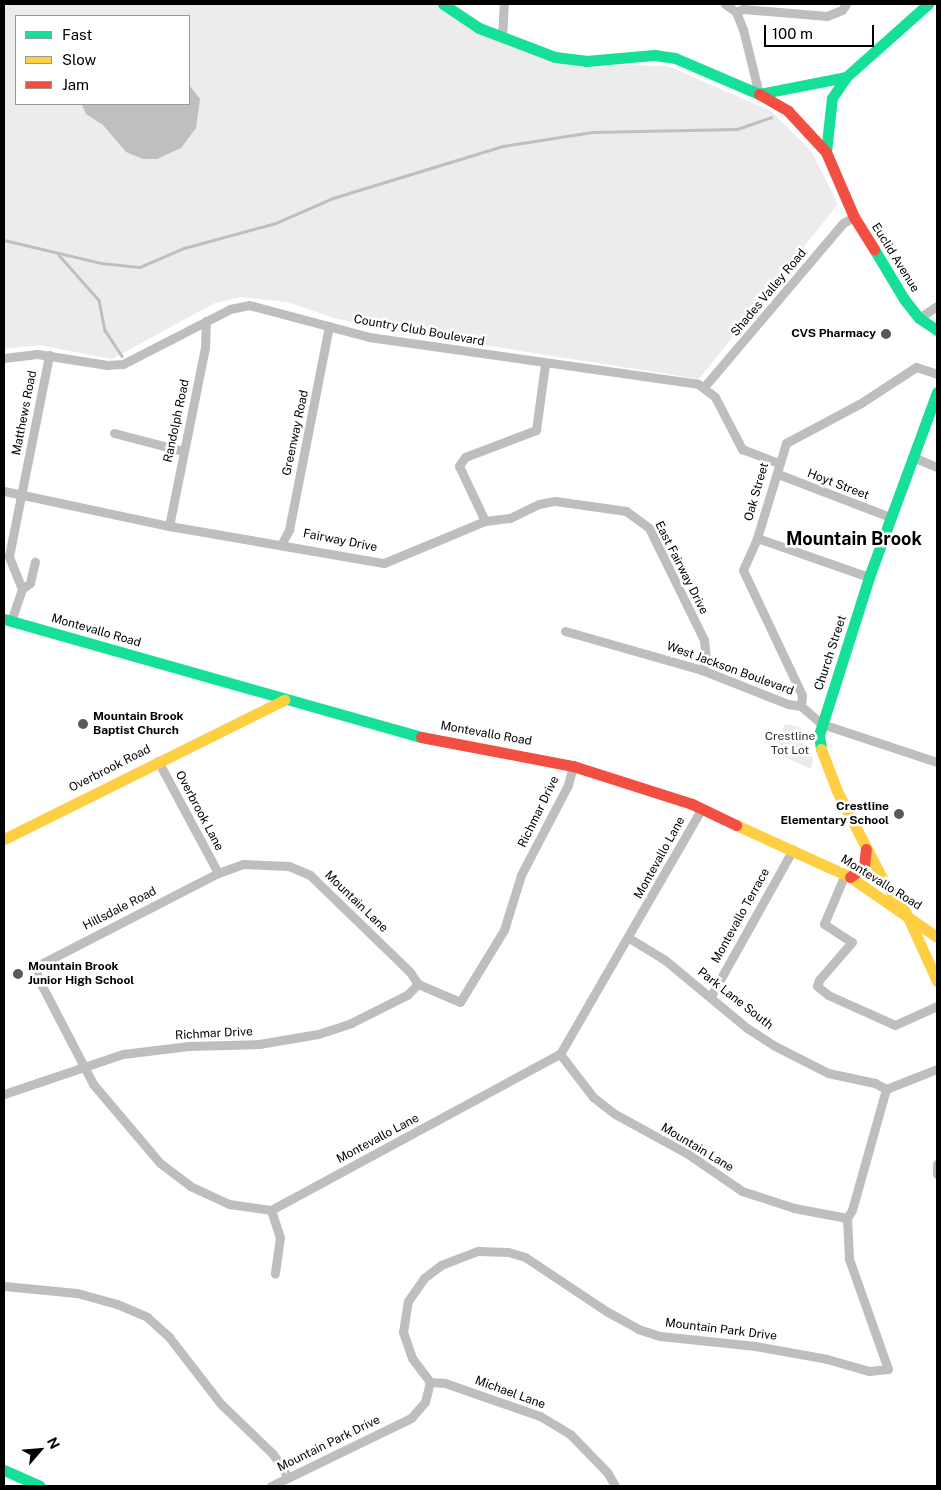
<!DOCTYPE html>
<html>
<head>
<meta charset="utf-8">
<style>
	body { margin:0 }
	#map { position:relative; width:941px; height:1490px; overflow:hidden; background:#fff; font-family:"Public Sans",sans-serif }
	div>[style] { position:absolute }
	.green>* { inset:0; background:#ececec }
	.water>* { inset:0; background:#bfbfbf }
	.stream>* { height:2.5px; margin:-1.25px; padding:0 1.25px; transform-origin:1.25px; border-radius:1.25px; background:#bfbfbf }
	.street>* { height:9px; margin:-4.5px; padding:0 4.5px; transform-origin:4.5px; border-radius:4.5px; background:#bebebe }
	.fast>* { height:11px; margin:-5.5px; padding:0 5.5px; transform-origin:5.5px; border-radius:5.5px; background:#16e098 }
	.slow>* { height:11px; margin:-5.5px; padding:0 5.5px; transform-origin:5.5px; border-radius:5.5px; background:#ffcf43 }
	.jam>* { height:11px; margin:-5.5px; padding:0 5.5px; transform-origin:5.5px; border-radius:5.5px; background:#f24e42 }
	.dots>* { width:14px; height:14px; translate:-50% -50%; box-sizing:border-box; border:2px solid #fff; border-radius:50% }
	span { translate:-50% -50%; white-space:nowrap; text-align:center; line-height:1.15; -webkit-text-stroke:5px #fff; paint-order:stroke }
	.street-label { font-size:12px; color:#000 }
	.poi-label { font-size:12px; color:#000; font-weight:700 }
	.right { translate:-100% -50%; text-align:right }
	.left { translate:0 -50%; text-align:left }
	.park-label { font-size:12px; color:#333 }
	.district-label { font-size:18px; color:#000; font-weight:700 }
	.frame { position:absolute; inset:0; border:5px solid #000; pointer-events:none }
	.legend { position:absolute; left:15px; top:15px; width:175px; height:90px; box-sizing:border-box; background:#fff; border:1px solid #999; margin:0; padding:6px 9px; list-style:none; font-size:15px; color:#000 }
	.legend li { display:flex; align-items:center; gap:10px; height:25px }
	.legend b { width:25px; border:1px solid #999 }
	.north { position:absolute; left:15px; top:1425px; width:50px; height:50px; -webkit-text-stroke:4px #fff; paint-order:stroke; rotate:63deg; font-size:14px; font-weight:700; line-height:20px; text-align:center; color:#000 }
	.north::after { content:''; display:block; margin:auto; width:18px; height:22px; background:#000; clip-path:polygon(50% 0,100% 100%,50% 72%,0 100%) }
	.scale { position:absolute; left:764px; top:25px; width:110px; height:22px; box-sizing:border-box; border:2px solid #000; border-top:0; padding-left:6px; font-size:15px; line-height:18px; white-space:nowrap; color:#000; -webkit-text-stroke:4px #fff; paint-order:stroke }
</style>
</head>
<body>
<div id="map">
	<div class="green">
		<i style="clip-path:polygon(evenodd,4px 4px,438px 4px,478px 30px,586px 64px,668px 66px,771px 111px,812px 152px,838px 204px,699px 379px,388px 330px,334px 318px,287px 302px,241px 297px,215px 303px,112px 359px,39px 345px,4px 349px,4px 4px,16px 16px,189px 16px,189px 104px,16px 104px,16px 16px)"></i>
		<i style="clip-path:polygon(785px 724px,800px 727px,803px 733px,803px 744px,813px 758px,811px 769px,774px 752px)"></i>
	</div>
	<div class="water">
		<i style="clip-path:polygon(189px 85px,200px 99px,196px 128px,181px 148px,157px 159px,143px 159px,126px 152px,103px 125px,86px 114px,82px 105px,189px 104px)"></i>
	</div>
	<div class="stream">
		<i style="left:4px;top:240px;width:100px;rotate:13.3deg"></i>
		<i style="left:101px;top:263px;width:39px;rotate:6deg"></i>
		<i style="left:140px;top:267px;width:48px;rotate:-23.4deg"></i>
		<i style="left:184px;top:248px;width:95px;rotate:-15.2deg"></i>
		<i style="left:276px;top:223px;width:62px;rotate:-23.7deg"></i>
		<i style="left:333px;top:198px;width:178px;rotate:-17deg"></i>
		<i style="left:503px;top:146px;width:90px;rotate:-8.9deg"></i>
		<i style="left:592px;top:132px;width:145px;rotate:-1.2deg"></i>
		<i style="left:737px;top:129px;width:36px;rotate:-19deg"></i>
		<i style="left:59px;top:255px;width:60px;rotate:48.4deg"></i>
		<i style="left:99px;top:300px;width:31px;rotate:79deg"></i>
		<i style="left:105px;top:330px;width:31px;rotate:57deg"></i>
	</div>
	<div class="street">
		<i style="left:725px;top:4px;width:14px;rotate:36deg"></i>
		<i style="left:736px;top:12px;width:18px;rotate:68deg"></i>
		<i style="left:743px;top:29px;width:67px;rotate:76.2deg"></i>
		<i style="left:736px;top:12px;width:8px;rotate:-23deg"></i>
		<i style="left:743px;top:9px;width:84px;rotate:4.8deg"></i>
		<i style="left:827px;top:16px;width:16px;rotate:-22deg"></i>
		<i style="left:842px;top:10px;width:7px;rotate:-56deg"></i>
		<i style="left:502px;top:38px;width:34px;rotate:-87deg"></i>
		<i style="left:919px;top:318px;width:22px;rotate:-34deg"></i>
		<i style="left:4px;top:358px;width:33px;rotate:-7deg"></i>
		<i style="left:37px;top:354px;width:71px;rotate:8.9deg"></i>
		<i style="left:107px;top:365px;width:16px;rotate:-4deg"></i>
		<i style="left:123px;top:364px;width:120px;rotate:-27.2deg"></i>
		<i style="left:230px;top:309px;width:19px;rotate:-12deg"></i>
		<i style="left:249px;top:305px;width:124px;rotate:14.9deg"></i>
		<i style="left:369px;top:337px;width:332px;rotate:8.1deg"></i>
		<i style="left:698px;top:384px;width:21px;rotate:37deg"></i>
		<i style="left:715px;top:397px;width:59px;rotate:62.6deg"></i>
		<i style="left:742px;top:449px;width:40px;rotate:21deg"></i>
		<i style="left:704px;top:387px;width:215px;rotate:-49.7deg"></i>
		<i style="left:843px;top:223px;width:13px;rotate:-29deg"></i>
		<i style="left:114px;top:433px;width:71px;rotate:14.6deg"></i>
		<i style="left:913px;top:457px;width:26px;rotate:23deg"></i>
		<i style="left:778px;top:474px;width:120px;rotate:21deg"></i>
		<i style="left:4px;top:491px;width:169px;rotate:12deg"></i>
		<i style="left:169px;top:526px;width:218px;rotate:9.8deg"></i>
		<i style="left:384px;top:563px;width:109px;rotate:-22.6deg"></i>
		<i style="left:485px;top:521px;width:25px;rotate:-7deg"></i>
		<i style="left:510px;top:518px;width:32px;rotate:-26deg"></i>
		<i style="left:539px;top:504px;width:16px;rotate:-11deg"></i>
		<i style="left:555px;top:501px;width:72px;rotate:8deg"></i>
		<i style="left:626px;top:511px;width:29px;rotate:36deg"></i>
		<i style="left:649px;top:528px;width:125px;rotate:63.8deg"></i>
		<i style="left:704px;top:640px;width:19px;rotate:84deg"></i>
		<i style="left:706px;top:659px;width:12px;rotate:110deg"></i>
		<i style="left:485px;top:521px;width:61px;rotate:-115.3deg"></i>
		<i style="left:459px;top:466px;width:11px;rotate:-56deg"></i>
		<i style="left:465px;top:457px;width:76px;rotate:-20.8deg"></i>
		<i style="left:536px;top:430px;width:67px;rotate:-82.2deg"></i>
		<i style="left:169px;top:526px;width:182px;rotate:-78.6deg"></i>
		<i style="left:205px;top:348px;width:27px;rotate:-88deg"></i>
		<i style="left:757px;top:538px;width:119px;rotate:19.2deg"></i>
		<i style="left:282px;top:543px;width:15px;rotate:-62deg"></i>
		<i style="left:289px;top:530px;width:208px;rotate:-78.9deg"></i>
		<i style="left:22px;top:589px;width:10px;rotate:-37deg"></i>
		<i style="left:30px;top:583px;width:22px;rotate:-77deg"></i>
		<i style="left:11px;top:621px;width:34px;rotate:-71deg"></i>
		<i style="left:22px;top:589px;width:35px;rotate:-112deg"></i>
		<i style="left:9px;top:556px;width:205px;rotate:-78.7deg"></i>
		<i style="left:565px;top:631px;width:142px;rotate:15.9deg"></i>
		<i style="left:702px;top:670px;width:92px;rotate:21.6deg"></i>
		<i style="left:788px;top:704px;width:13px;rotate:9deg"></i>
		<i style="left:801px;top:706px;width:28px;rotate:41deg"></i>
		<i style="left:822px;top:724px;width:121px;rotate:18.3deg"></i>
		<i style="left:801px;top:706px;width:11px;rotate:-85deg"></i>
		<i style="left:802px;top:695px;width:138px;rotate:-115.3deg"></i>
		<i style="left:743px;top:570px;width:35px;rotate:-66deg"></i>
		<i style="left:757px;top:538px;width:99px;rotate:-73deg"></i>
		<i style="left:786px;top:443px;width:85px;rotate:-28.1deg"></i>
		<i style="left:861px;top:403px;width:66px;rotate:-33.2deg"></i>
		<i style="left:916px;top:367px;width:22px;rotate:18deg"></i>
		<i style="left:158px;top:761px;width:127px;rotate:61.8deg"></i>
		<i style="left:573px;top:766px;width:20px;rotate:105deg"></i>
		<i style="left:568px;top:785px;width:102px;rotate:117.6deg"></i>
		<i style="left:521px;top:875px;width:58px;rotate:107.2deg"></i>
		<i style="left:504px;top:930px;width:84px;rotate:121.4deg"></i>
		<i style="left:460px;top:1002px;width:46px;rotate:-156.8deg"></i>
		<i style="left:418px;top:984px;width:14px;rotate:-124deg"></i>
		<i style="left:410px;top:972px;width:139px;rotate:-135.9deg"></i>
		<i style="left:310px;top:875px;width:23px;rotate:-157deg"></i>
		<i style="left:289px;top:866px;width:46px;rotate:-177.5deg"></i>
		<i style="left:243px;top:864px;width:27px;rotate:160deg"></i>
		<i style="left:218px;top:873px;width:201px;rotate:152.8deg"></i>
		<i style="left:39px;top:965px;width:7px;rotate:117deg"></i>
		<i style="left:36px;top:971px;width:12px;rotate:70deg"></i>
		<i style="left:40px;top:982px;width:115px;rotate:62.5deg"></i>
		<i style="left:93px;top:1084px;width:104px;rotate:49.7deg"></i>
		<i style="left:160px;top:1163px;width:38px;rotate:37deg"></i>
		<i style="left:190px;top:1186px;width:43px;rotate:24.8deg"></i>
		<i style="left:229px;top:1204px;width:42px;rotate:8.1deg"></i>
		<i style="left:271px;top:1210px;width:328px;rotate:-28.4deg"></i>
		<i style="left:560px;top:1054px;width:282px;rotate:-60deg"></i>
		<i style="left:845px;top:874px;width:54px;rotate:112.8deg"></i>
		<i style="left:824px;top:924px;width:33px;rotate:33deg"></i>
		<i style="left:852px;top:942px;width:50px;rotate:131deg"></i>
		<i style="left:819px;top:980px;width:6px;rotate:108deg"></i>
		<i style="left:817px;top:986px;width:14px;rotate:39deg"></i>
		<i style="left:828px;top:995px;width:73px;rotate:24.1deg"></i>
		<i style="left:895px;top:1025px;width:46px;rotate:-24.3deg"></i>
		<i style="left:629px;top:938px;width:42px;rotate:31.4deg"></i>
		<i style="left:665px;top:960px;width:107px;rotate:39.7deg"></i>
		<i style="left:747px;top:1028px;width:33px;rotate:33deg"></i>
		<i style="left:775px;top:1046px;width:59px;rotate:27deg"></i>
		<i style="left:828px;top:1073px;width:48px;rotate:12deg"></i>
		<i style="left:875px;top:1083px;width:13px;rotate:29deg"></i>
		<i style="left:711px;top:996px;width:168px;rotate:-60.8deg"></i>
		<i style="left:560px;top:1054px;width:54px;rotate:52.5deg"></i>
		<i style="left:593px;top:1097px;width:28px;rotate:38deg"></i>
		<i style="left:615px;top:1114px;width:83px;rotate:28.7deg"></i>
		<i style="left:688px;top:1154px;width:65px;rotate:34.4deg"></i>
		<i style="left:742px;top:1191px;width:55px;rotate:18.1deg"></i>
		<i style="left:794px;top:1208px;width:54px;rotate:10.7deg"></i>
		<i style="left:886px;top:1089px;width:55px;rotate:-21.4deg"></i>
		<i style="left:4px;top:1094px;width:126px;rotate:-18.6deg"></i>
		<i style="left:123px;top:1054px;width:66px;rotate:-6.9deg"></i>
		<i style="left:189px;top:1046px;width:70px;rotate:-1.6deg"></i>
		<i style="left:259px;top:1044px;width:60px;rotate:-9.6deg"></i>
		<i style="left:318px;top:1034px;width:35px;rotate:-18deg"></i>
		<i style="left:351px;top:1023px;width:63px;rotate:-26.6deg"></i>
		<i style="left:407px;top:995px;width:16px;rotate:-45deg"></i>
		<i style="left:937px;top:1164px;width:10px;rotate:90deg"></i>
		<i style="left:271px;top:1210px;width:28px;rotate:72deg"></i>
		<i style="left:280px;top:1237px;width:37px;rotate:98deg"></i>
		<i style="left:4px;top:1286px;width:73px;rotate:5.5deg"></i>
		<i style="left:77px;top:1293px;width:41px;rotate:15.4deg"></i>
		<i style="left:117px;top:1304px;width:33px;rotate:23deg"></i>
		<i style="left:147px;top:1317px;width:30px;rotate:42deg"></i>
		<i style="left:169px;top:1337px;width:85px;rotate:52.2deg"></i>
		<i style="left:221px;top:1404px;width:72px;rotate:43.9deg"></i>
		<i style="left:273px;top:1454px;width:27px;rotate:57deg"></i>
		<i style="left:430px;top:1382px;width:15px;rotate:4deg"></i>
		<i style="left:445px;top:1383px;width:101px;rotate:19.2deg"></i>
		<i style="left:540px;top:1416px;width:35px;rotate:31deg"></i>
		<i style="left:570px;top:1434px;width:53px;rotate:45.8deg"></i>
		<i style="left:607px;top:1472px;width:16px;rotate:60deg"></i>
		<i style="left:271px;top:1486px;width:156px;rotate:-25.9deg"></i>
		<i style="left:411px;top:1418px;width:21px;rotate:-49deg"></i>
		<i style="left:425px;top:1402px;width:21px;rotate:-76deg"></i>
		<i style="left:430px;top:1382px;width:30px;rotate:-127deg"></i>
		<i style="left:412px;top:1358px;width:28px;rotate:-109deg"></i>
		<i style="left:403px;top:1332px;width:31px;rotate:-81deg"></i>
		<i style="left:408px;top:1301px;width:28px;rotate:-55deg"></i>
		<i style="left:424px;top:1278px;width:21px;rotate:-37deg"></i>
		<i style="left:441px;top:1265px;width:40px;rotate:-21deg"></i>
		<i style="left:478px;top:1251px;width:30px;rotate:2deg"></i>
		<i style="left:508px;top:1252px;width:18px;rotate:16deg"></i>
		<i style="left:525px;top:1257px;width:97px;rotate:33.7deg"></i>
		<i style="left:606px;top:1311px;width:37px;rotate:29deg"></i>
		<i style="left:638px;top:1329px;width:23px;rotate:18deg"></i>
		<i style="left:660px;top:1336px;width:96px;rotate:6deg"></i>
		<i style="left:755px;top:1346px;width:73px;rotate:10.2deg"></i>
		<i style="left:827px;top:1359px;width:44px;rotate:15.9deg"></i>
		<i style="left:869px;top:1371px;width:19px;rotate:-6deg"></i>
		<i style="left:888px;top:1369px;width:117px;rotate:-109.5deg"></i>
		<i style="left:849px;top:1259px;width:41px;rotate:-92.8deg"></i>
		<i style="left:847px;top:1218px;width:9px;rotate:-58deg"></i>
		<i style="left:852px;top:1210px;width:126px;rotate:-74.3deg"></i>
	</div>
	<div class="fast">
		<i style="left:443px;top:4px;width:43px;rotate:33.7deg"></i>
		<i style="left:479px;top:28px;width:81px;rotate:20.9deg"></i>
		<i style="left:555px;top:57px;width:31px;rotate:7deg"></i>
		<i style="left:586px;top:61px;width:68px;rotate:-5deg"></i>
		<i style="left:654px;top:55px;width:21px;rotate:8deg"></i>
		<i style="left:675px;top:58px;width:91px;rotate:23.2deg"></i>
		<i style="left:759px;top:94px;width:89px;rotate:-11.1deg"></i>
		<i style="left:826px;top:152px;width:54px;rotate:-83.7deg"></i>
		<i style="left:832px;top:98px;width:25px;rotate:-56deg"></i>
		<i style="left:846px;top:77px;width:110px;rotate:-41.7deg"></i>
		<i style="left:874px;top:249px;width:58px;rotate:59deg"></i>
		<i style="left:904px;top:299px;width:24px;rotate:52deg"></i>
		<i style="left:919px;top:318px;width:22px;rotate:34deg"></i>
		<i style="left:4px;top:619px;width:433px;rotate:15.8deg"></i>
		<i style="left:821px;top:749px;width:14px;rotate:-98deg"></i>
		<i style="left:819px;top:735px;width:166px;rotate:-72.4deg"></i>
		<i style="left:869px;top:577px;width:197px;rotate:-69.8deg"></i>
		<i style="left:4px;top:1470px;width:39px;rotate:24deg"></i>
	</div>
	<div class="slow">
		<i style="left:821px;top:749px;width:45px;rotate:69.1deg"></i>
		<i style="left:837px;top:791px;width:100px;rotate:62.7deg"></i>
		<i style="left:883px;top:880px;width:40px;rotate:55.1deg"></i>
		<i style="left:906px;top:913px;width:75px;rotate:65.5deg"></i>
		<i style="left:736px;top:825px;width:125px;rotate:24.5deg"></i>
		<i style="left:850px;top:877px;width:106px;rotate:34.6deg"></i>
		<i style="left:4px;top:839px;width:313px;rotate:-26.4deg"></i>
	</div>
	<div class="jam">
		<i style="left:759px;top:94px;width:34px;rotate:30deg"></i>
		<i style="left:788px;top:111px;width:56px;rotate:47.2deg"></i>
		<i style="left:826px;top:152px;width:71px;rotate:66.7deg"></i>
		<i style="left:854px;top:217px;width:38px;rotate:58deg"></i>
		<i style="left:421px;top:737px;width:155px;rotate:10.8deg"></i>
		<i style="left:573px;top:766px;width:125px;rotate:17.7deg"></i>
		<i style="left:692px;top:804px;width:49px;rotate:25.5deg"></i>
		<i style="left:850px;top:877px;width:17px;rotate:-36deg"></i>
		<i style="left:864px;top:867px;width:18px;rotate:-84deg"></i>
	</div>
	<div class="dots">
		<i style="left:886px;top:334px;background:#595959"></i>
		<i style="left:83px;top:724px;background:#595959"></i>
		<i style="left:899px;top:814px;background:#595959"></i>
		<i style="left:18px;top:974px;background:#595959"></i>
	</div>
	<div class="street-label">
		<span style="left:895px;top:258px;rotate:58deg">Euclid Avenue</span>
		<span style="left:769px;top:293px;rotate:-50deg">Shades Valley Road</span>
		<span style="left:419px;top:331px;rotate:10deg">Country Club Boulevard</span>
		<span style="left:25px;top:413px;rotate:-79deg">Matthews Road</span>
		<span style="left:177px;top:421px;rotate:-78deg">Randolph Road</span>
		<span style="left:296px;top:433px;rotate:-78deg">Greenway Road</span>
		<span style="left:838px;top:485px;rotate:21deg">Hoyt Street</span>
		<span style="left:757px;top:492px;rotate:-74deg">Oak Street</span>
		<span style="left:340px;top:541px;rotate:11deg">Fairway Drive</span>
		<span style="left:681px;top:568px;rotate:63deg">East Fairway Drive</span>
		<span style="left:96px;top:631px;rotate:16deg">Montevallo Road</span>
		<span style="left:831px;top:653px;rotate:-72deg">Church Street</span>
		<span style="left:730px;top:669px;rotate:20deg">West Jackson Boulevard</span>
		<span style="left:486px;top:734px;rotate:10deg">Montevallo Road</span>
		<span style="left:110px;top:769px;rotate:-27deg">Overbrook Road</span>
		<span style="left:199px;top:811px;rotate:62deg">Overbrook Lane</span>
		<span style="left:539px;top:812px;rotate:-64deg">Richmar Drive</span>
		<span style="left:660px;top:858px;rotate:-61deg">Montevallo Lane</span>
		<span style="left:881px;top:883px;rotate:32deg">Montevallo Road</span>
		<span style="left:356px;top:902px;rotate:44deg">Mountain Lane</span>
		<span style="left:120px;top:909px;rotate:-27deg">Hillsdale Road</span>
		<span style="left:741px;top:916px;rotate:-61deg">Montevallo Terrace</span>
		<span style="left:735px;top:999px;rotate:38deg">Park Lane South</span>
		<span style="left:214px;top:1034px;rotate:-3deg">Richmar Drive</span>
		<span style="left:378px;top:1139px;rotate:-28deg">Montevallo Lane</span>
		<span style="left:697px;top:1148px;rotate:31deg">Mountain Lane</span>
		<span style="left:721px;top:1330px;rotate:7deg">Mountain Park Drive</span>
		<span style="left:510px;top:1393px;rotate:20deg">Michael Lane</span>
		<span style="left:329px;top:1444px;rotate:-26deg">Mountain Park Drive</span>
	</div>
	<div class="poi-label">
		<span class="right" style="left:876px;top:334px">CVS Pharmacy</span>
		<span class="left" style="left:93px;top:724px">Mountain Brook<br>Baptist Church</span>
		<span class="right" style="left:889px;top:814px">Crestline<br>Elementary School</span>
		<span class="left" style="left:28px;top:974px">Mountain Brook<br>Junior High School</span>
	</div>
	<div class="park-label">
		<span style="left:790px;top:744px">Crestline<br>Tot Lot</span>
	</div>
	<div class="district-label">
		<span style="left:854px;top:539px">Mountain Brook</span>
	</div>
	<div class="frame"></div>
	<ul class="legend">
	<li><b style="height:6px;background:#16e098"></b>Fast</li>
	<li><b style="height:6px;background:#ffcf43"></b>Slow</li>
	<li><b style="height:6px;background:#f24e42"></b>Jam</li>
	</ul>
	<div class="north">N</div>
	<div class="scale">100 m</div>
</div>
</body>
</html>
